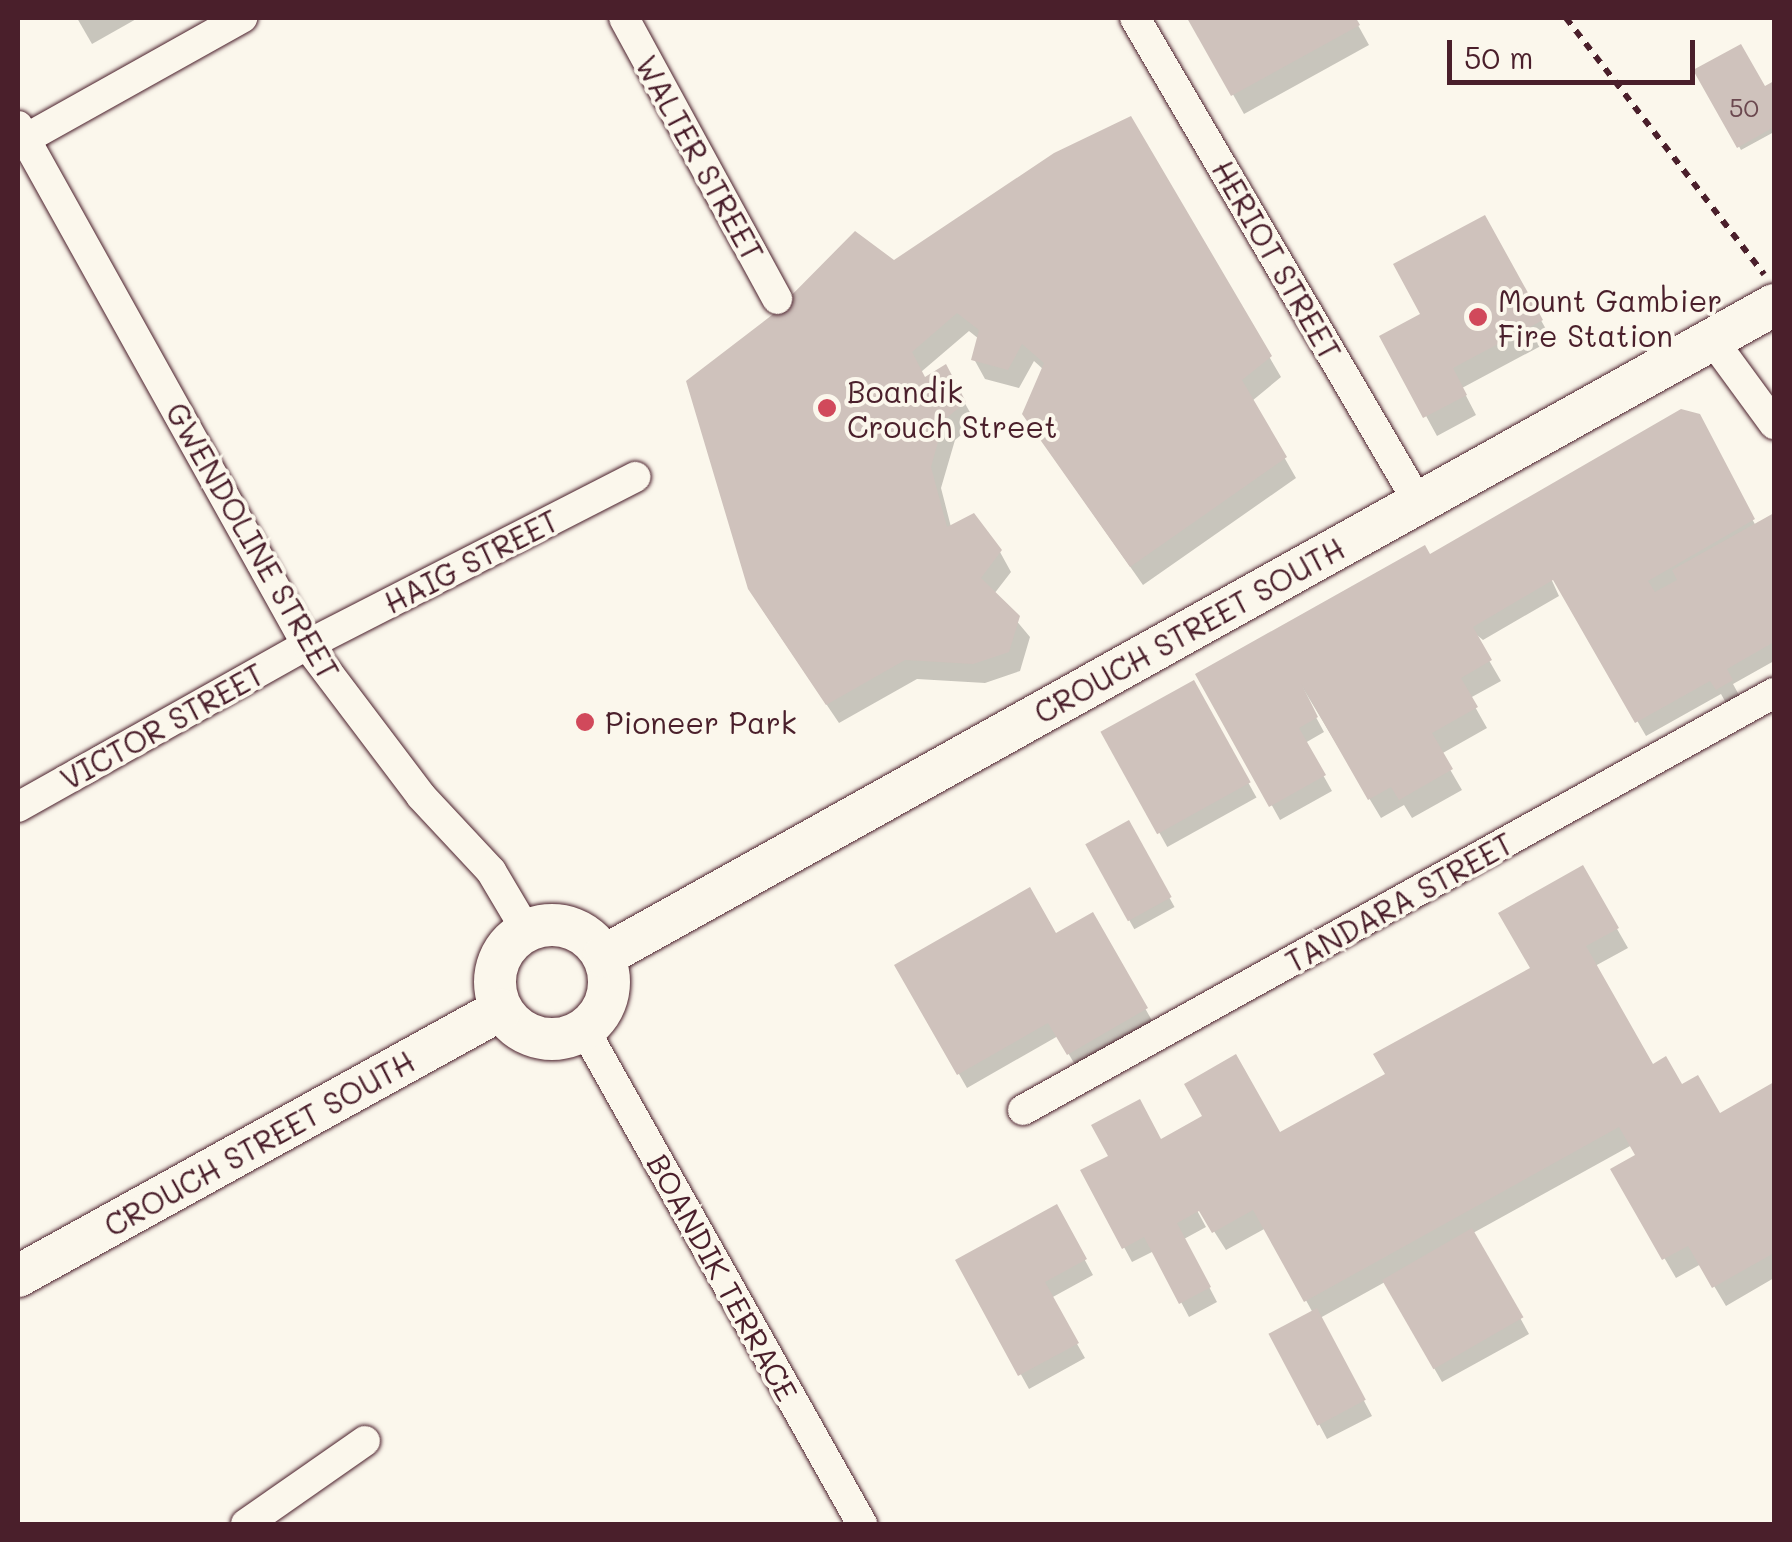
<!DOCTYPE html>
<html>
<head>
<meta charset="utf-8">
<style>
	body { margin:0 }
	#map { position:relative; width:1792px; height:1542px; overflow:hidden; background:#fbf7ec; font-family:Mali,sans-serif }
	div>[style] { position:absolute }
	.shadow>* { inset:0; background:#0003; transform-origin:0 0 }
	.building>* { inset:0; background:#cfc2bc; transform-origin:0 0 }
	.path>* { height:6px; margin-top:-3px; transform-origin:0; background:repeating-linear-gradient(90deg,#4a1f2b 0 8px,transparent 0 16px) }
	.roads { filter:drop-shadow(0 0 2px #4a1f2b) drop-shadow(0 0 2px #4a1f2b) }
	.street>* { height:30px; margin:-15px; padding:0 15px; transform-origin:15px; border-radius:15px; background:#fbf7ec }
	.secondary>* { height:42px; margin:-21px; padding:0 21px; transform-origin:21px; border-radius:21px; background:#fbf7ec }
	.secondary>.ring { margin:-21px; padding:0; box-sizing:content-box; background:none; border:42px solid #fbf7ec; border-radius:50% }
	.dots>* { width:28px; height:28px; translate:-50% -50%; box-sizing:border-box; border:5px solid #fbf7ec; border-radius:50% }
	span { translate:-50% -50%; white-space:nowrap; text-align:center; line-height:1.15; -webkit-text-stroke:8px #fbf7ec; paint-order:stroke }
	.number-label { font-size:25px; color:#6b484f }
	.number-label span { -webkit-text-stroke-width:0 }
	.street-label { font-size:30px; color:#4a1f2b }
	.poi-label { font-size:30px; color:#4a1f2b }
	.left { translate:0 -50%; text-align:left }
	.frame { position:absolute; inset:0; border:20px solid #4a1f2b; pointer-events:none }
	.scale { position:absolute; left:1447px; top:40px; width:248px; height:45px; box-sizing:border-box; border:5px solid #4a1f2b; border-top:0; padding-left:12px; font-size:30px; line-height:35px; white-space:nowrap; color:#4a1f2b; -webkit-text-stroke:8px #fbf7ec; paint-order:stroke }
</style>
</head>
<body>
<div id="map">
	<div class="shadow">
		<i style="clip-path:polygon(77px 18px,138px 18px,92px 44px)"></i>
		<i style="clip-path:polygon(1190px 18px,1354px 18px,1369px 45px,1244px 114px)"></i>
		<i style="clip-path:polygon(1697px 71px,1764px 90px,1774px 84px,1774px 132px,1741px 150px)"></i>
		<i style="clip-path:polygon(1130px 119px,1281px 377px,1252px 401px,1296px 478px,1143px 585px,1037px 434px,1044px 370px,1034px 361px,1019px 388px,985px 379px,974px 359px,979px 339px,969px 331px,921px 372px,925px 380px,945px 368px,976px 423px,955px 440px,941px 488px,951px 527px,1000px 552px,1011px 572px,994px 594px,1030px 637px,1020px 671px,985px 683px,917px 679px,839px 723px,762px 609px,894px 263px)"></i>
		<i style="clip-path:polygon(1484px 218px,1552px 340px,1462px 388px,1476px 415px,1437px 436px,1383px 337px,1423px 315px)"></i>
		<i style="clip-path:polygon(1719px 460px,1756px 526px,1774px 516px,1774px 661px,1733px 684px,1739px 695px,1726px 703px,1721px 694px,1646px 736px,1537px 548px,1559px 596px,1483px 640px,1472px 631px,1501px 681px,1470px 698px,1487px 728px,1441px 754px,1462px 790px,1412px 818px,1404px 805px,1381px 818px,1274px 640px,1324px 732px,1305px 743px,1332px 791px,1280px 820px,1199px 675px,1430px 557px)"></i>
		<i style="left:1193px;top:683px;width:131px;height:102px;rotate:61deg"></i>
		<i style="left:1128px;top:823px;width:96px;height:46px;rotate:61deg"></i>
		<i style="clip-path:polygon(1582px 868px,1628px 948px,1595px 966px,1652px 1067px,1719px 1116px,1774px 1084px,1774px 1278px,1726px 1306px,1701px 1264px,1676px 1278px,1613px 1170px,1638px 1156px,1632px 1145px,1473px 1233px,1529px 1334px,1442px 1382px,1385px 1282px,1320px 1318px,1372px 1416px,1327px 1439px,1272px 1335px,1313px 1313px,1266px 1228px,1226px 1250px,1175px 1170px,1206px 1227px,1184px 1239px,1217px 1302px,1189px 1317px,1154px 1251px,1132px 1262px,1083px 1171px,1279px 1135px,1388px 1075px,1533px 969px)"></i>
		<i style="clip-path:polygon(1092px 915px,1154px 1024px,1077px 1068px,1058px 1036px,967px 1088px,897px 966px,1056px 936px)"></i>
		<i style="clip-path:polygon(1056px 1207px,1093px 1275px,1051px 1298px,1085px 1358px,1029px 1389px,958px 1261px)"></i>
	</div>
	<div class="building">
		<i style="clip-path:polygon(1187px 18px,1356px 18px,1360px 25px,1231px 96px)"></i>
		<i style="clip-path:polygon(1741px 44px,1765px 86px,1774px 81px,1774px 127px,1737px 148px,1693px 70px)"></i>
		<i style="clip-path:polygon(1131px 116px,1272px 356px,1242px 380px,1287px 457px,1130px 567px,1022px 414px,1044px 363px,1022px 344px,1008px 370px,971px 360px,979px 330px,957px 313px,912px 352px,925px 377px,946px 364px,966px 402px,944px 420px,931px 467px,947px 527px,974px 513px,1002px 550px,981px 578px,1020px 616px,1009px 652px,973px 664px,905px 660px,826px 705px,748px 589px,686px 381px,772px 315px,855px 231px,894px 260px,1054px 153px)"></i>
		<i style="clip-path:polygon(1485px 215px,1543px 320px,1453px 368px,1467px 395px,1423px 418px,1379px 336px,1420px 314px,1393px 264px)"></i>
		<i style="clip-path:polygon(1681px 409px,1700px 414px,1755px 519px,1648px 581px,1655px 592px,1677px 580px,1672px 570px,1774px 513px,1774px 642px,1727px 669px,1733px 680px,1716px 690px,1710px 681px,1635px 723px,1553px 580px,1473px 627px,1492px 660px,1461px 678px,1478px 707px,1432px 733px,1453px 769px,1399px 800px,1391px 787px,1368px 800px,1301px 683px,1318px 717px,1299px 728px,1326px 775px,1269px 807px,1195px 674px,1425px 545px,1430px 554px)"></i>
		<i style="left:1194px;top:680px;width:117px;height:107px;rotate:61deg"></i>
		<i style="left:1129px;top:820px;width:88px;height:50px;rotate:61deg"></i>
		<i style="clip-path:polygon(1583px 865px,1619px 928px,1586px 946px,1653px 1064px,1666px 1056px,1682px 1084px,1698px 1075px,1720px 1113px,1774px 1082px,1774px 1253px,1712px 1288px,1688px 1246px,1662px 1260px,1610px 1169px,1635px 1155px,1619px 1127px,1304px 1302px,1253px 1210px,1212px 1233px,1199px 1211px,1177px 1223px,1211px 1287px,1179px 1304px,1144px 1237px,1122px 1249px,1080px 1170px,1108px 1156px,1091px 1125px,1140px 1099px,1161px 1139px,1202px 1116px,1184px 1084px,1236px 1054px,1280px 1132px,1385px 1074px,1373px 1054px,1530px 968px,1498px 913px)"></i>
		<i style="clip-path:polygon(1030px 887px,1056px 933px,1093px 912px,1148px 1008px,1067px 1055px,1048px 1023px,957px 1075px,894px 965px)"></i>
		<i style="clip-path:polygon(1057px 1204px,1087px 1259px,1045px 1282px,1079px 1343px,1018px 1376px,955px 1260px)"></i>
		<i style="left:1472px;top:1228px;width:103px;height:104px;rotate:60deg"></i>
		<i style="left:1317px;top:1308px;width:104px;height:55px;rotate:62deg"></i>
	</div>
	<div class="path">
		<i style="left:1566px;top:18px;width:324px;rotate:52.3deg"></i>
	</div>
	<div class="roads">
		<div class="street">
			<i style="left:624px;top:18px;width:320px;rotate:61.4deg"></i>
			<i style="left:1135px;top:18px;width:561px;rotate:59.68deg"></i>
			<i style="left:18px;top:126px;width:594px;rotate:60.89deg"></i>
			<i style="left:307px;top:645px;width:189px;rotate:52.9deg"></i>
			<i style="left:421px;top:796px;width:103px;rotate:47deg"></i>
			<i style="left:491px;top:871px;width:69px;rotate:59.3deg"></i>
			<i style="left:18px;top:143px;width:257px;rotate:-29.2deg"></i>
			<i style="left:1714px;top:342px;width:102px;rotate:53.8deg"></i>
			<i style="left:18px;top:807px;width:331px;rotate:-29.3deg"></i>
			<i style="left:307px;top:645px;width:369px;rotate:-27.1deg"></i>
			<i style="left:584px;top:1029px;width:568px;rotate:60.68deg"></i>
			<i style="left:1023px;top:1110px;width:859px;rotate:-29.04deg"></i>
			<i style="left:246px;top:1524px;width:145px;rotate:-34.9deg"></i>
		</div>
		<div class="secondary">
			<i class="ring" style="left:495px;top:925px;width:72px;height:72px"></i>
			<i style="left:604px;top:956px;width:1339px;rotate:-29.09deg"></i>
			<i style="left:18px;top:1276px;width:551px;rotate:-28.89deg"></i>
		</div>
	</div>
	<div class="dots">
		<i style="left:1478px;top:317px;background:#d1495b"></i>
		<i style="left:827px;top:408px;background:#d1495b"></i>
		<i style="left:585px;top:722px;background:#d1495b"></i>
	</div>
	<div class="number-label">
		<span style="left:1744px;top:107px">50</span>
	</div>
	<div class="street-label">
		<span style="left:700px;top:158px;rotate:61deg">WALTER STREET</span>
		<span style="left:1277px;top:260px;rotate:60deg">HERIOT STREET</span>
		<span style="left:253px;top:541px;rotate:60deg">GWENDOLINE STREET</span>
		<span style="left:471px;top:561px;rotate:-27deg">HAIG STREET</span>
		<span style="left:1189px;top:630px;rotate:-29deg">CROUCH STREET SOUTH</span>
		<span style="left:162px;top:726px;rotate:-29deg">VICTOR STREET</span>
		<span style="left:1399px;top:902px;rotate:-29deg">TANDARA STREET</span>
		<span style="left:259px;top:1143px;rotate:-29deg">CROUCH STREET SOUTH</span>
		<span style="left:723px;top:1277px;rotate:61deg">BOANDIK TERRACE</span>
	</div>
	<div class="poi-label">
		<span class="left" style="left:1498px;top:317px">Mount Gambier<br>Fire Station</span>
		<span class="left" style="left:847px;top:408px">Boandik<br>Crouch Street</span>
		<span class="left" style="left:605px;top:722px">Pioneer Park</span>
	</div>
	<div class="frame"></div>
	<div class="scale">50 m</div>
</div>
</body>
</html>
